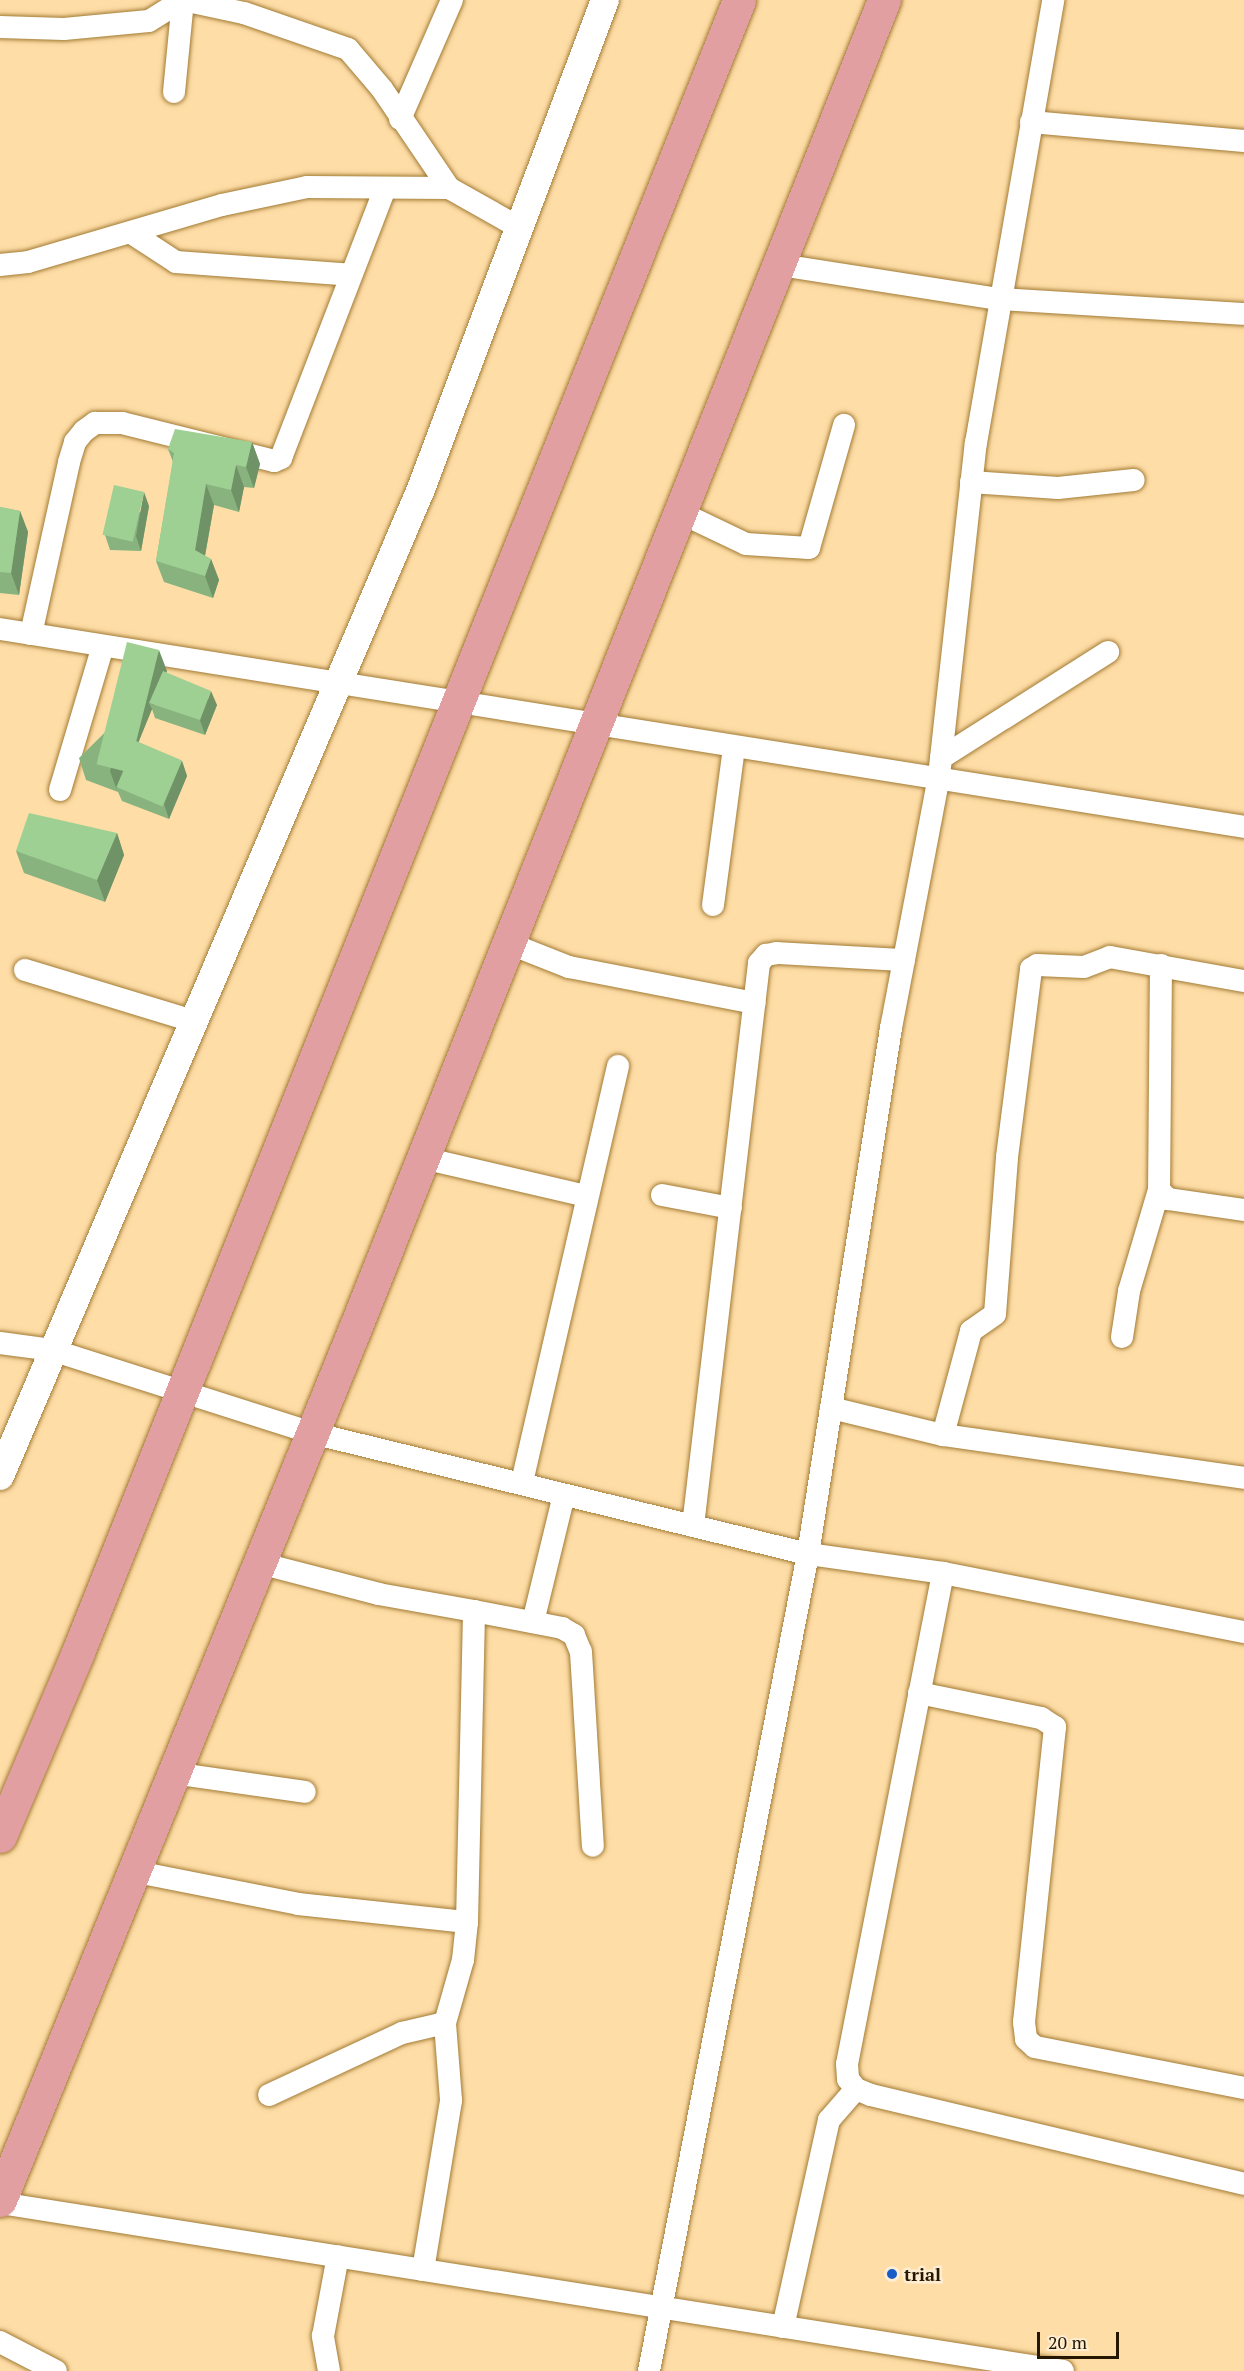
<!DOCTYPE html>
<html>
<head>
<meta charset="utf-8">
<style>
	body { margin:0 }
	#map { position:relative; width:1244px; height:2371px; overflow:hidden; background:#fedda6; font-family:"PT Serif",serif }
	div>[style] { position:absolute }
	.roads { filter:drop-shadow(0 0 2px #a27b35) drop-shadow(0 0 2px #a27b35) }
	.minor>* { height:22px; margin:-11px; padding:0 11px; transform-origin:11px; border-radius:11px; background:#fff }
	.tertiary>* { height:28px; margin:-14px; padding:0 14px; transform-origin:14px; border-radius:14px; background:#fff }
	.primary>* { height:33px; margin:-16.5px; padding:0 16.5px; transform-origin:16.5px; border-radius:16.5px; background:#e29fa1 }
	.wall>* { inset:0; background:#88b37e }
	.shaded-wall>* { inset:0; background:#6f9267 }
	.building>* { inset:0; background:#9ed093; transform-origin:0 0 }
	.dots>* { width:16px; height:16px; translate:-50% -50%; box-sizing:border-box; border:3px solid #feedd2; border-radius:50% }
	span { translate:-50% -50%; white-space:nowrap; text-align:center; line-height:1.15; -webkit-text-stroke:5px #feedd2; paint-order:stroke }
	.poi-label { font-size:18px; color:#261700; font-weight:700 }
	.left { translate:0 -50%; text-align:left }
	.scale { position:absolute; left:1037px; top:2332px; width:82px; height:27px; box-sizing:border-box; border:3px solid #261700; border-top:0; padding-left:8px; font-size:18px; line-height:21px; white-space:nowrap; color:#261700; -webkit-text-stroke:4px #feedd2; paint-order:stroke }
</style>
</head>
<body>
<div id="map">
	<div class="roads">
		<div class="minor">
			<i style="left:0;top:27px;width:64px;rotate:1.8deg"></i>
			<i style="left:64px;top:29px;width:85px;rotate:-5.4deg"></i>
			<i style="left:149px;top:21px;width:40px;rotate:-32deg"></i>
			<i style="left:183px;top:0;width:62px;rotate:12deg"></i>
			<i style="left:244px;top:13px;width:110px;rotate:19.1deg"></i>
			<i style="left:348px;top:49px;width:52px;rotate:49.6deg"></i>
			<i style="left:382px;top:89px;width:120px;rotate:55.9deg"></i>
			<i style="left:174px;top:92px;width:92px;rotate:-84.4deg"></i>
			<i style="left:400px;top:119px;width:130px;rotate:-66.4deg"></i>
			<i style="left:1031px;top:122px;width:214px;rotate:5.1deg"></i>
			<i style="left:133px;top:234px;width:51px;rotate:33.1deg"></i>
			<i style="left:176px;top:262px;width:175px;rotate:4.2deg"></i>
			<i style="left:0;top:265px;width:28px;rotate:-6deg"></i>
			<i style="left:28px;top:262px;width:202px;rotate:-16.4deg"></i>
			<i style="left:222px;top:205px;width:87px;rotate:-12deg"></i>
			<i style="left:307px;top:187px;width:142px;rotate:0.4deg"></i>
			<i style="left:449px;top:188px;width:81px;rotate:29.4deg"></i>
			<i style="left:781px;top:265px;width:221px;rotate:8.9deg"></i>
			<i style="left:999px;top:299px;width:245px;rotate:3.5deg"></i>
			<i style="left:971px;top:482px;width:87px;rotate:3.9deg"></i>
			<i style="left:1058px;top:488px;width:76px;rotate:-6deg"></i>
			<i style="left:679px;top:512px;width:74px;rotate:25.5deg"></i>
			<i style="left:746px;top:544px;width:63px;rotate:3.6deg"></i>
			<i style="left:809px;top:548px;width:128px;rotate:-74.1deg"></i>
			<i style="left:0;top:629px;width:1260px;rotate:9.04deg"></i>
			<i style="left:31px;top:634px;width:176px;rotate:-77.5deg"></i>
			<i style="left:69px;top:462px;width:21px;rotate:-73deg"></i>
			<i style="left:75px;top:442px;width:14px;rotate:-51deg"></i>
			<i style="left:84px;top:431px;width:14px;rotate:-36deg"></i>
			<i style="left:95px;top:423px;width:27px"></i>
			<i style="left:122px;top:423px;width:157px;rotate:14deg"></i>
			<i style="left:274px;top:461px;width:8px;rotate:-23deg"></i>
			<i style="left:281px;top:458px;width:289px;rotate:-68.9deg"></i>
			<i style="left:941px;top:758px;width:198px;rotate:-32.4deg"></i>
			<i style="left:60px;top:790px;width:150px;rotate:-73.4deg"></i>
			<i style="left:713px;top:905px;width:159px;rotate:-82.4deg"></i>
			<i style="left:508px;top:943px;width:66px;rotate:21.5deg"></i>
			<i style="left:569px;top:967px;width:189px;rotate:11deg"></i>
			<i style="left:1161px;top:965px;width:225px;rotate:90.5deg"></i>
			<i style="left:1159px;top:1190px;width:13px;rotate:45deg"></i>
			<i style="left:1168px;top:1199px;width:77px;rotate:8.2deg"></i>
			<i style="left:25px;top:970px;width:176px;rotate:16.9deg"></i>
			<i style="left:423px;top:1158px;width:167px;rotate:13.1deg"></i>
			<i style="left:662px;top:1195px;width:70px;rotate:10.7deg"></i>
			<i style="left:1122px;top:1337px;width:47px;rotate:-81.3deg"></i>
			<i style="left:1129px;top:1291px;width:105px;rotate:-73.5deg"></i>
			<i style="left:0;top:1343px;width:52px;rotate:7.7deg"></i>
			<i style="left:52px;top:1350px;width:273px;rotate:17.7deg"></i>
			<i style="left:312px;top:1433px;width:511px;rotate:13.71deg"></i>
			<i style="left:808px;top:1554px;width:136px;rotate:8deg"></i>
			<i style="left:943px;top:1573px;width:307px;rotate:11.1deg"></i>
			<i style="left:831px;top:1408px;width:115px;rotate:13.6deg"></i>
			<i style="left:943px;top:1435px;width:304px;rotate:8.1deg"></i>
			<i style="left:943px;top:1435px;width:108px;rotate:-74.9deg"></i>
			<i style="left:971px;top:1331px;width:29px;rotate:-35deg"></i>
			<i style="left:995px;top:1314px;width:157px;rotate:-85.6deg"></i>
			<i style="left:1007px;top:1157px;width:190px;rotate:-82.7deg"></i>
			<i style="left:1031px;top:969px;width:7px;rotate:-34deg"></i>
			<i style="left:1037px;top:965px;width:47px;rotate:2.4deg"></i>
			<i style="left:1084px;top:967px;width:28px;rotate:-21deg"></i>
			<i style="left:1110px;top:957px;width:136px;rotate:10.2deg"></i>
			<i style="left:522px;top:1482px;width:427px;rotate:-77deg"></i>
			<i style="left:693px;top:1526px;width:567px;rotate:-83.31deg"></i>
			<i style="left:759px;top:963px;width:11px;rotate:-49deg"></i>
			<i style="left:766px;top:955px;width:11px;rotate:-10deg"></i>
			<i style="left:777px;top:953px;width:127px;rotate:3.2deg"></i>
			<i style="left:943px;top:1573px;width:500px;rotate:101.06deg"></i>
			<i style="left:847px;top:2064px;width:15px;rotate:86deg"></i>
			<i style="left:848px;top:2079px;width:13px;rotate:51deg"></i>
			<i style="left:856px;top:2089px;width:16px;rotate:22deg"></i>
			<i style="left:871px;top:2095px;width:383px;rotate:13.4deg"></i>
			<i style="left:474px;top:1611px;width:90px;rotate:10.9deg"></i>
			<i style="left:562px;top:1628px;width:14px;rotate:30deg"></i>
			<i style="left:574px;top:1635px;width:18px;rotate:68deg"></i>
			<i style="left:581px;top:1652px;width:194px;rotate:86.5deg"></i>
			<i style="left:533px;top:1622px;width:131px;rotate:-76.3deg"></i>
			<i style="left:919px;top:1693px;width:125px;rotate:11.6deg"></i>
			<i style="left:1041px;top:1718px;width:17px;rotate:33deg"></i>
			<i style="left:1055px;top:1727px;width:297px;rotate:96deg"></i>
			<i style="left:1024px;top:2022px;width:17px;rotate:83deg"></i>
			<i style="left:1026px;top:2039px;width:12px;rotate:42deg"></i>
			<i style="left:1035px;top:2047px;width:213px;rotate:11.1deg"></i>
			<i style="left:172px;top:1773px;width:134px;rotate:8.1deg"></i>
			<i style="left:132px;top:1871px;width:169px;rotate:11.2deg"></i>
			<i style="left:298px;top:1904px;width:170px;rotate:6.1deg"></i>
			<i style="left:467px;top:1922px;width:311px;rotate:-88.7deg"></i>
			<i style="left:474px;top:1611px;width:97px;rotate:-169.9deg"></i>
			<i style="left:379px;top:1594px;width:124px;rotate:-165.5deg"></i>
			<i style="left:269px;top:2095px;width:147px;rotate:-25deg"></i>
			<i style="left:402px;top:2033px;width:44px;rotate:-13.1deg"></i>
			<i style="left:0;top:2203px;width:1076px;rotate:8.98deg"></i>
			<i style="left:423px;top:2270px;width:172px;rotate:-80.6deg"></i>
			<i style="left:451px;top:2100px;width:77px;rotate:-94.5deg"></i>
			<i style="left:445px;top:2023px;width:66px;rotate:-74.1deg"></i>
			<i style="left:463px;top:1960px;width:38px;rotate:-84deg"></i>
			<i style="left:783px;top:2327px;width:212px;rotate:-77.5deg"></i>
			<i style="left:829px;top:2120px;width:41px;rotate:-48.9deg"></i>
			<i style="left:0;top:2342px;width:63px;rotate:27.4deg"></i>
			<i style="left:329px;top:2371px;width:36px;rotate:-100deg"></i>
			<i style="left:323px;top:2336px;width:81px;rotate:-79.4deg"></i>
			<i style="left:649px;top:2371px;width:832px;rotate:-78.99deg"></i>
			<i style="left:808px;top:1554px;width:533px;rotate:-81.03deg"></i>
			<i style="left:891px;top:1028px;width:257px;rotate:-79.2deg"></i>
			<i style="left:939px;top:776px;width:335px;rotate:-83.7deg"></i>
			<i style="left:976px;top:443px;width:450px;rotate:-80.1deg"></i>
		</div>
		<div class="tertiary">
			<i style="left:0;top:1476px;width:1073px;rotate:-66.9deg"></i>
			<i style="left:421px;top:489px;width:522px;rotate:-69.38deg"></i>
		</div>
		<div class="primary">
			<i style="left:0;top:1836px;width:200px;rotate:-67deg"></i>
			<i style="left:78px;top:1652px;width:1779px;rotate:-68.19deg"></i>
			<i style="left:0;top:2200px;width:949px;rotate:-67.84deg"></i>
			<i style="left:358px;top:1321px;width:1422px;rotate:-68.29deg"></i>
		</div>
	</div>
	<div class="wall">
		<i style="clip-path:polygon(252px 442px,260px 464px,254px 488px,244px 487px,239px 512px,214px 505px,205px 556px,211px 559px,219px 580px,213px 598px,164px 582px,156px 561px,173px 462px,168px 449px)"></i>
		<i style="clip-path:polygon(149px 506px,141px 551px,110px 550px,105px 535px)"></i>
		<i style="clip-path:polygon(0 507px,20px 511px,28px 532px,19px 595px,0 593px)"></i>
		<i style="clip-path:polygon(167px 671px,166px 673px,217px 705px,205px 735px,155px 718px,152px 709px,138px 742px,182px 761px,187px 776px,169px 819px,122px 801px,118px 792px,86px 780px,79px 758px)"></i>
		<i style="clip-path:polygon(117px 833px,124px 855px,105px 902px,24px 873px,16px 851px)"></i>
	</div>
	<div class="shaded-wall">
		<i style="clip-path:polygon(252px 442px,260px 464px,254px 488px,246px 467px)"></i>
		<i style="clip-path:polygon(236px 465px,244px 487px,239px 512px,231px 490px)"></i>
		<i style="clip-path:polygon(206px 484px,214px 505px,202px 572px,195px 550px)"></i>
		<i style="clip-path:polygon(144px 492px,149px 506px,141px 551px,136px 536px)"></i>
		<i style="clip-path:polygon(20px 511px,28px 532px,19px 595px,11px 573px)"></i>
		<i style="clip-path:polygon(211px 559px,219px 580px,213px 598px,205px 576px)"></i>
		<i style="clip-path:polygon(159px 650px,167px 671px,154px 705px,149px 703px,152px 709px,120px 788px,116px 787px,118px 793px,110px 771px)"></i>
		<i style="clip-path:polygon(211px 691px,217px 705px,205px 735px,200px 720px)"></i>
		<i style="clip-path:polygon(182px 761px,187px 776px,169px 819px,164px 804px)"></i>
		<i style="clip-path:polygon(117px 833px,124px 855px,105px 902px,97px 880px)"></i>
	</div>
	<div class="building">
		<i style="clip-path:polygon(175px 429px,252px 442px,246px 467px,236px 465px,231px 490px,206px 484px,195px 550px,211px 559px,205px 576px,156px 561px,174px 453px,168px 449px)"></i>
		<i style="left:114px;top:485px;width:31px;height:51px;rotate:13deg"></i>
		<i style="clip-path:polygon(0 507px,20px 511px,11px 573px,0 572px)"></i>
		<i style="left:127px;top:642px;width:33px;height:126px;rotate:14deg"></i>
		<i style="clip-path:polygon(163px 671px,211px 691px,200px 720px,149px 703px)"></i>
		<i style="left:136px;top:741px;width:50px;height:50px;rotate:23deg"></i>
		<i style="clip-path:polygon(29px 813px,117px 833px,97px 880px,16px 851px)"></i>
	</div>
	<div class="dots">
		<i style="left:892px;top:2274px;background:#195bc7"></i>
	</div>
	<div class="poi-label">
		<span class="left" style="left:904px;top:2274px">trial</span>
	</div>
	<div class="scale">20 m</div>
</div>
</body>
</html>
